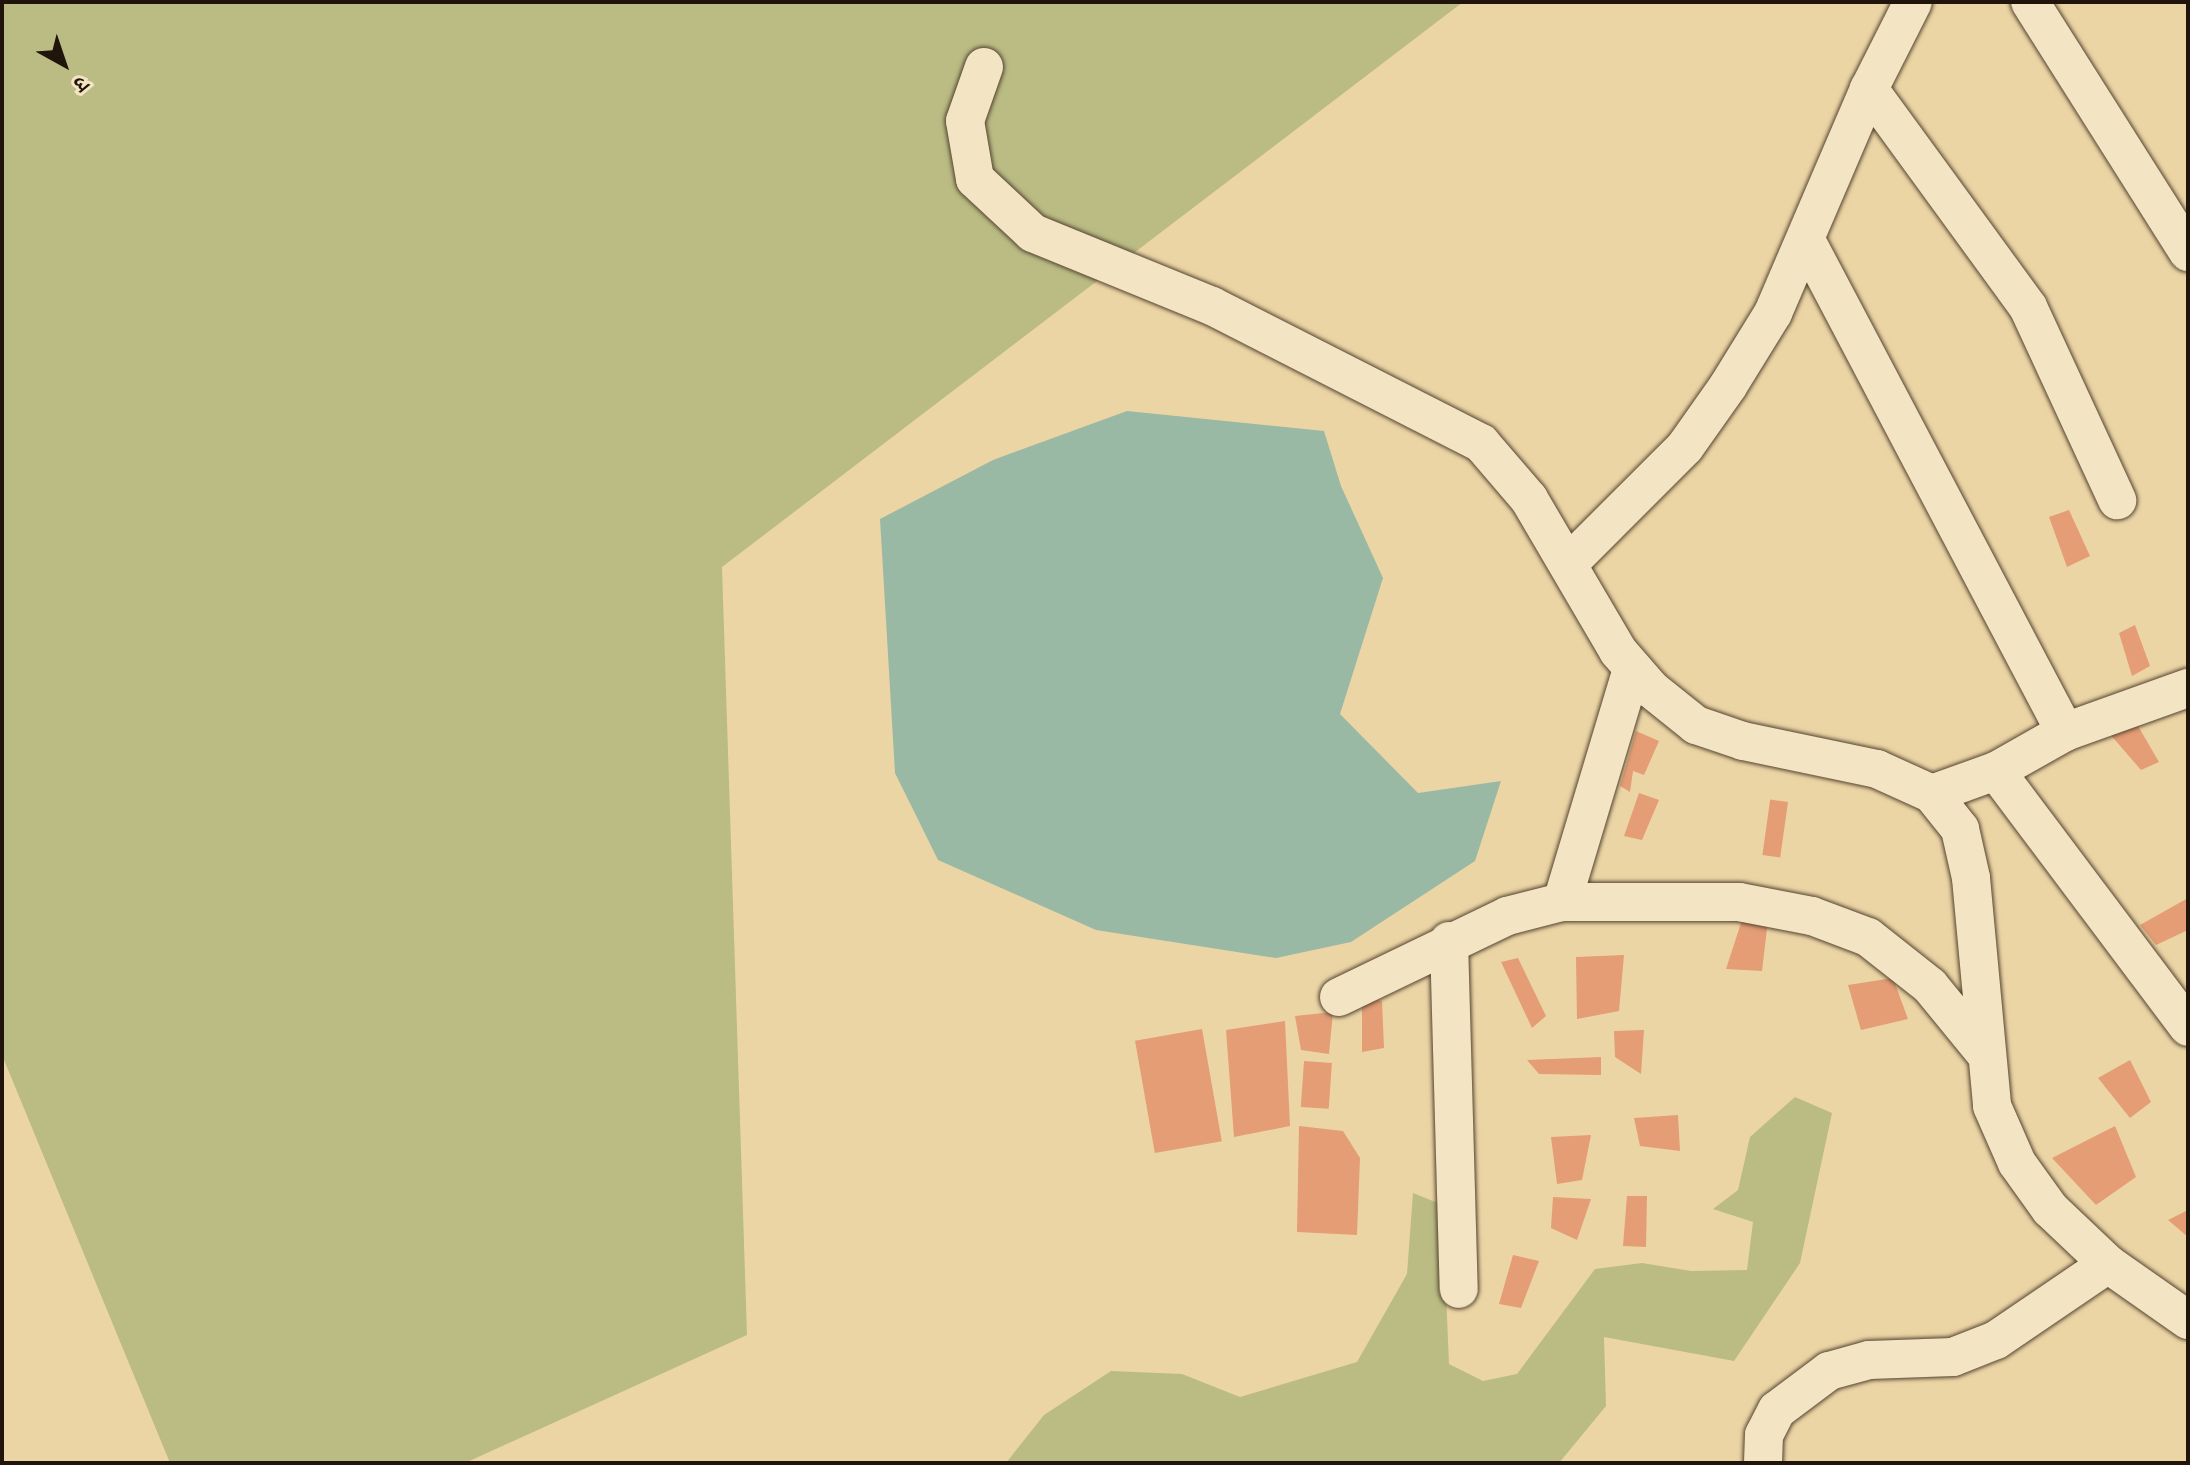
<!DOCTYPE html>
<html>
<head>
<meta charset="utf-8">
<style>
	body { margin:0 }
	#map { position:relative; width:2190px; height:1465px; overflow:hidden; background:#ecd5a5; font-family:Vollkorn,"Noto Serif Devanagari",serif }
	div>[style] { position:absolute }
	.green>* { inset:0; background:#babc84 }
	.water>* { inset:0; background:#99b9a4 }
	.building>* { inset:0; background:#e49d75; transform-origin:0 0 }
	.roads { filter:drop-shadow(0 0 2px #544431) drop-shadow(0 0 2px #544431) }
	.street>* { height:38px; margin:-19px; padding:0 19px; transform-origin:19px; border-radius:19px; background:#f3e4c4 }
	span { translate:-50% -50%; white-space:nowrap; text-align:center; line-height:1.15; -webkit-text-stroke:6px #f3e4c4; paint-order:stroke }
	.frame { position:absolute; inset:0; border:4px solid #21140a; pointer-events:none }
	.north { position:absolute; left:24px; top:24px; width:80px; height:80px; -webkit-text-stroke:6px #f3e4c4; paint-order:stroke; rotate:140deg; font-size:22px; font-weight:700; line-height:32px; text-align:center; color:#21140a }
	.north::after { content:''; display:block; margin:auto; width:28px; height:36px; background:#21140a; clip-path:polygon(50% 0,100% 100%,50% 72%,0 100%) }
</style>
</head>
<body>
<div id="map">
	<div class="green">
		<i style="clip-path:polygon(2px 2px,1463px 2px,722px 567px,747px 1335px,465px 1463px,170px 1463px,2px 1055px)"></i>
		<i style="clip-path:polygon(1795px 1097px,1832px 1113px,1800px 1263px,1734px 1361px,1604px 1337px,1606px 1406px,1559px 1463px,1006px 1463px,1044px 1415px,1111px 1371px,1182px 1374px,1240px 1397px,1357px 1362px,1407px 1274px,1413px 1193px,1455px 1210px,1446px 1293px,1449px 1364px,1483px 1381px,1517px 1374px,1595px 1269px,1642px 1263px,1691px 1271px,1747px 1270px,1753px 1222px,1713px 1209px,1738px 1190px,1750px 1137px)"></i>
	</div>
	<div class="water">
		<i style="clip-path:polygon(1127px 411px,1324px 431px,1341px 486px,1383px 578px,1340px 714px,1418px 793px,1501px 781px,1475px 861px,1351px 942px,1276px 958px,1096px 930px,938px 860px,895px 773px,880px 519px,993px 460px)"></i>
	</div>
	<div class="building">
		<i style="clip-path:polygon(2069px 510px,2090px 556px,2067px 567px,2049px 517px)"></i>
		<i style="clip-path:polygon(2135px 625px,2150px 666px,2132px 676px,2119px 633px)"></i>
		<i style="clip-path:polygon(2134px 719px,2159px 762px,2141px 770px,2109px 733px)"></i>
		<i style="clip-path:polygon(1636px 731px,1659px 741px,1644px 775px,1633px 771px,1630px 792px,1620px 786px)"></i>
		<i style="clip-path:polygon(1639px 793px,1659px 800px,1642px 840px,1624px 836px)"></i>
		<i style="left:1788px;top:802px;width:56px;height:18px;rotate:98deg"></i>
		<i style="clip-path:polygon(2188px 898px,2188px 930px,2156px 945px,2140px 925px)"></i>
		<i style="clip-path:polygon(1742px 920px,1768px 920px,1762px 971px,1726px 969px)"></i>
		<i style="clip-path:polygon(1624px 955px,1619px 1011px,1577px 1019px,1576px 957px)"></i>
		<i style="clip-path:polygon(1518px 958px,1546px 1016px,1532px 1028px,1501px 962px)"></i>
		<i style="clip-path:polygon(1893px 978px,1908px 1019px,1861px 1030px,1848px 985px)"></i>
		<i style="clip-path:polygon(1362px 998px,1382px 1001px,1384px 1048px,1362px 1052px)"></i>
		<i style="clip-path:polygon(1333px 1012px,1329px 1054px,1301px 1050px,1295px 1016px)"></i>
		<i style="clip-path:polygon(1285px 1021px,1290px 1126px,1234px 1137px,1226px 1030px)"></i>
		<i style="left:1202px;top:1029px;width:114px;height:68px;rotate:80deg"></i>
		<i style="clip-path:polygon(1644px 1030px,1641px 1074px,1615px 1057px,1614px 1031px)"></i>
		<i style="clip-path:polygon(1601px 1057px,1601px 1075px,1539px 1074px,1527px 1060px)"></i>
		<i style="clip-path:polygon(2130px 1060px,2151px 1102px,2130px 1118px,2098px 1078px)"></i>
		<i style="left:1304px;top:1061px;width:28px;height:46px;rotate:4deg"></i>
		<i style="clip-path:polygon(1678px 1115px,1680px 1151px,1640px 1146px,1634px 1118px)"></i>
		<i style="clip-path:polygon(1299px 1126px,1343px 1131px,1360px 1158px,1357px 1235px,1297px 1232px)"></i>
		<i style="clip-path:polygon(2115px 1126px,2136px 1177px,2096px 1205px,2052px 1158px)"></i>
		<i style="clip-path:polygon(1591px 1135px,1582px 1180px,1557px 1184px,1551px 1137px)"></i>
		<i style="clip-path:polygon(1627px 1196px,1647px 1196px,1646px 1247px,1623px 1246px)"></i>
		<i style="clip-path:polygon(1553px 1197px,1591px 1199px,1577px 1240px,1551px 1228px)"></i>
		<i style="clip-path:polygon(2188px 1210px,2188px 1237px,2168px 1220px)"></i>
		<i style="clip-path:polygon(1513px 1255px,1539px 1261px,1521px 1308px,1499px 1304px)"></i>
	</div>
	<div class="roads">
		<div class="street">
			<i style="left:2030px;top:2px;width:296px;rotate:57.7deg"></i>
			<i style="left:984px;top:67px;width:57px;rotate:109.4deg"></i>
			<i style="left:965px;top:121px;width:59px;rotate:80.2deg"></i>
			<i style="left:975px;top:179px;width:79px;rotate:43deg"></i>
			<i style="left:1033px;top:233px;width:193px;rotate:22.2deg"></i>
			<i style="left:1212px;top:306px;width:302px;rotate:27deg"></i>
			<i style="left:1481px;top:443px;width:74px;rotate:49.4deg"></i>
			<i style="left:1529px;top:499px;width:176px;rotate:59.6deg"></i>
			<i style="left:1618px;top:651px;width:50px;rotate:49deg"></i>
			<i style="left:1651px;top:689px;width:58px;rotate:38.7deg"></i>
			<i style="left:1696px;top:725px;width:50px;rotate:18.8deg"></i>
			<i style="left:1743px;top:741px;width:137px;rotate:11.8deg"></i>
			<i style="left:1877px;top:769px;width:60px;rotate:24.4deg"></i>
			<i style="left:1932px;top:794px;width:45px;rotate:51.3deg"></i>
			<i style="left:1960px;top:829px;width:50px;rotate:77.3deg"></i>
			<i style="left:1971px;top:878px;width:229px;rotate:84.7deg"></i>
			<i style="left:1992px;top:1106px;width:62px;rotate:66.3deg"></i>
			<i style="left:2017px;top:1163px;width:57px;rotate:54.3deg"></i>
			<i style="left:2050px;top:1209px;width:80px;rotate:43.5deg"></i>
			<i style="left:2108px;top:1264px;width:98px;rotate:35deg"></i>
			<i style="left:1869px;top:89px;width:270px;rotate:53.9deg"></i>
			<i style="left:2028px;top:307px;width:213px;rotate:65.2deg"></i>
			<i style="left:1807px;top:242px;width:554px;rotate:62.23deg"></i>
			<i style="left:1568px;top:564px;width:165px;rotate:-45deg"></i>
			<i style="left:1685px;top:447px;width:75px;rotate:-54.8deg"></i>
			<i style="left:1728px;top:386px;width:86px;rotate:-58.3deg"></i>
			<i style="left:1773px;top:313px;width:244px;rotate:-66.8deg"></i>
			<i style="left:1869px;top:89px;width:97px;rotate:-63.2deg"></i>
			<i style="left:1996px;top:771px;width:320px;rotate:53.1deg"></i>
			<i style="left:1932px;top:794px;width:68px;rotate:-19.8deg"></i>
			<i style="left:1996px;top:771px;width:79px;rotate:-29.5deg"></i>
			<i style="left:2065px;top:732px;width:131px;rotate:-19.7deg"></i>
			<i style="left:1562px;top:902px;width:244px;rotate:-73.3deg"></i>
			<i style="left:1449px;top:941px;width:348px;rotate:88.4deg"></i>
			<i style="left:1339px;top:997px;width:187px;rotate:-25.7deg"></i>
			<i style="left:1507px;top:916px;width:57px;rotate:-14.3deg"></i>
			<i style="left:1562px;top:902px;width:177px"></i>
			<i style="left:1739px;top:902px;width:74px;rotate:10.9deg"></i>
			<i style="left:1812px;top:916px;width:60px;rotate:20.6deg"></i>
			<i style="left:1868px;top:937px;width:79px;rotate:38.3deg"></i>
			<i style="left:1930px;top:986px;width:85px;rotate:50.7deg"></i>
			<i style="left:1763px;top:1463px;width:28px;rotate:-88deg"></i>
			<i style="left:1764px;top:1435px;width:28px;rotate:-63deg"></i>
			<i style="left:1777px;top:1410px;width:65px;rotate:-36.9deg"></i>
			<i style="left:1829px;top:1371px;width:41px;rotate:-15.4deg"></i>
			<i style="left:1869px;top:1360px;width:84px;rotate:-2deg"></i>
			<i style="left:1953px;top:1357px;width:46px;rotate:-21.6deg"></i>
			<i style="left:1996px;top:1340px;width:135px;rotate:-34.2deg"></i>
		</div>
	</div>
	<div class="frame"></div>
	<div class="north">उ</div>
</div>
</body>
</html>
